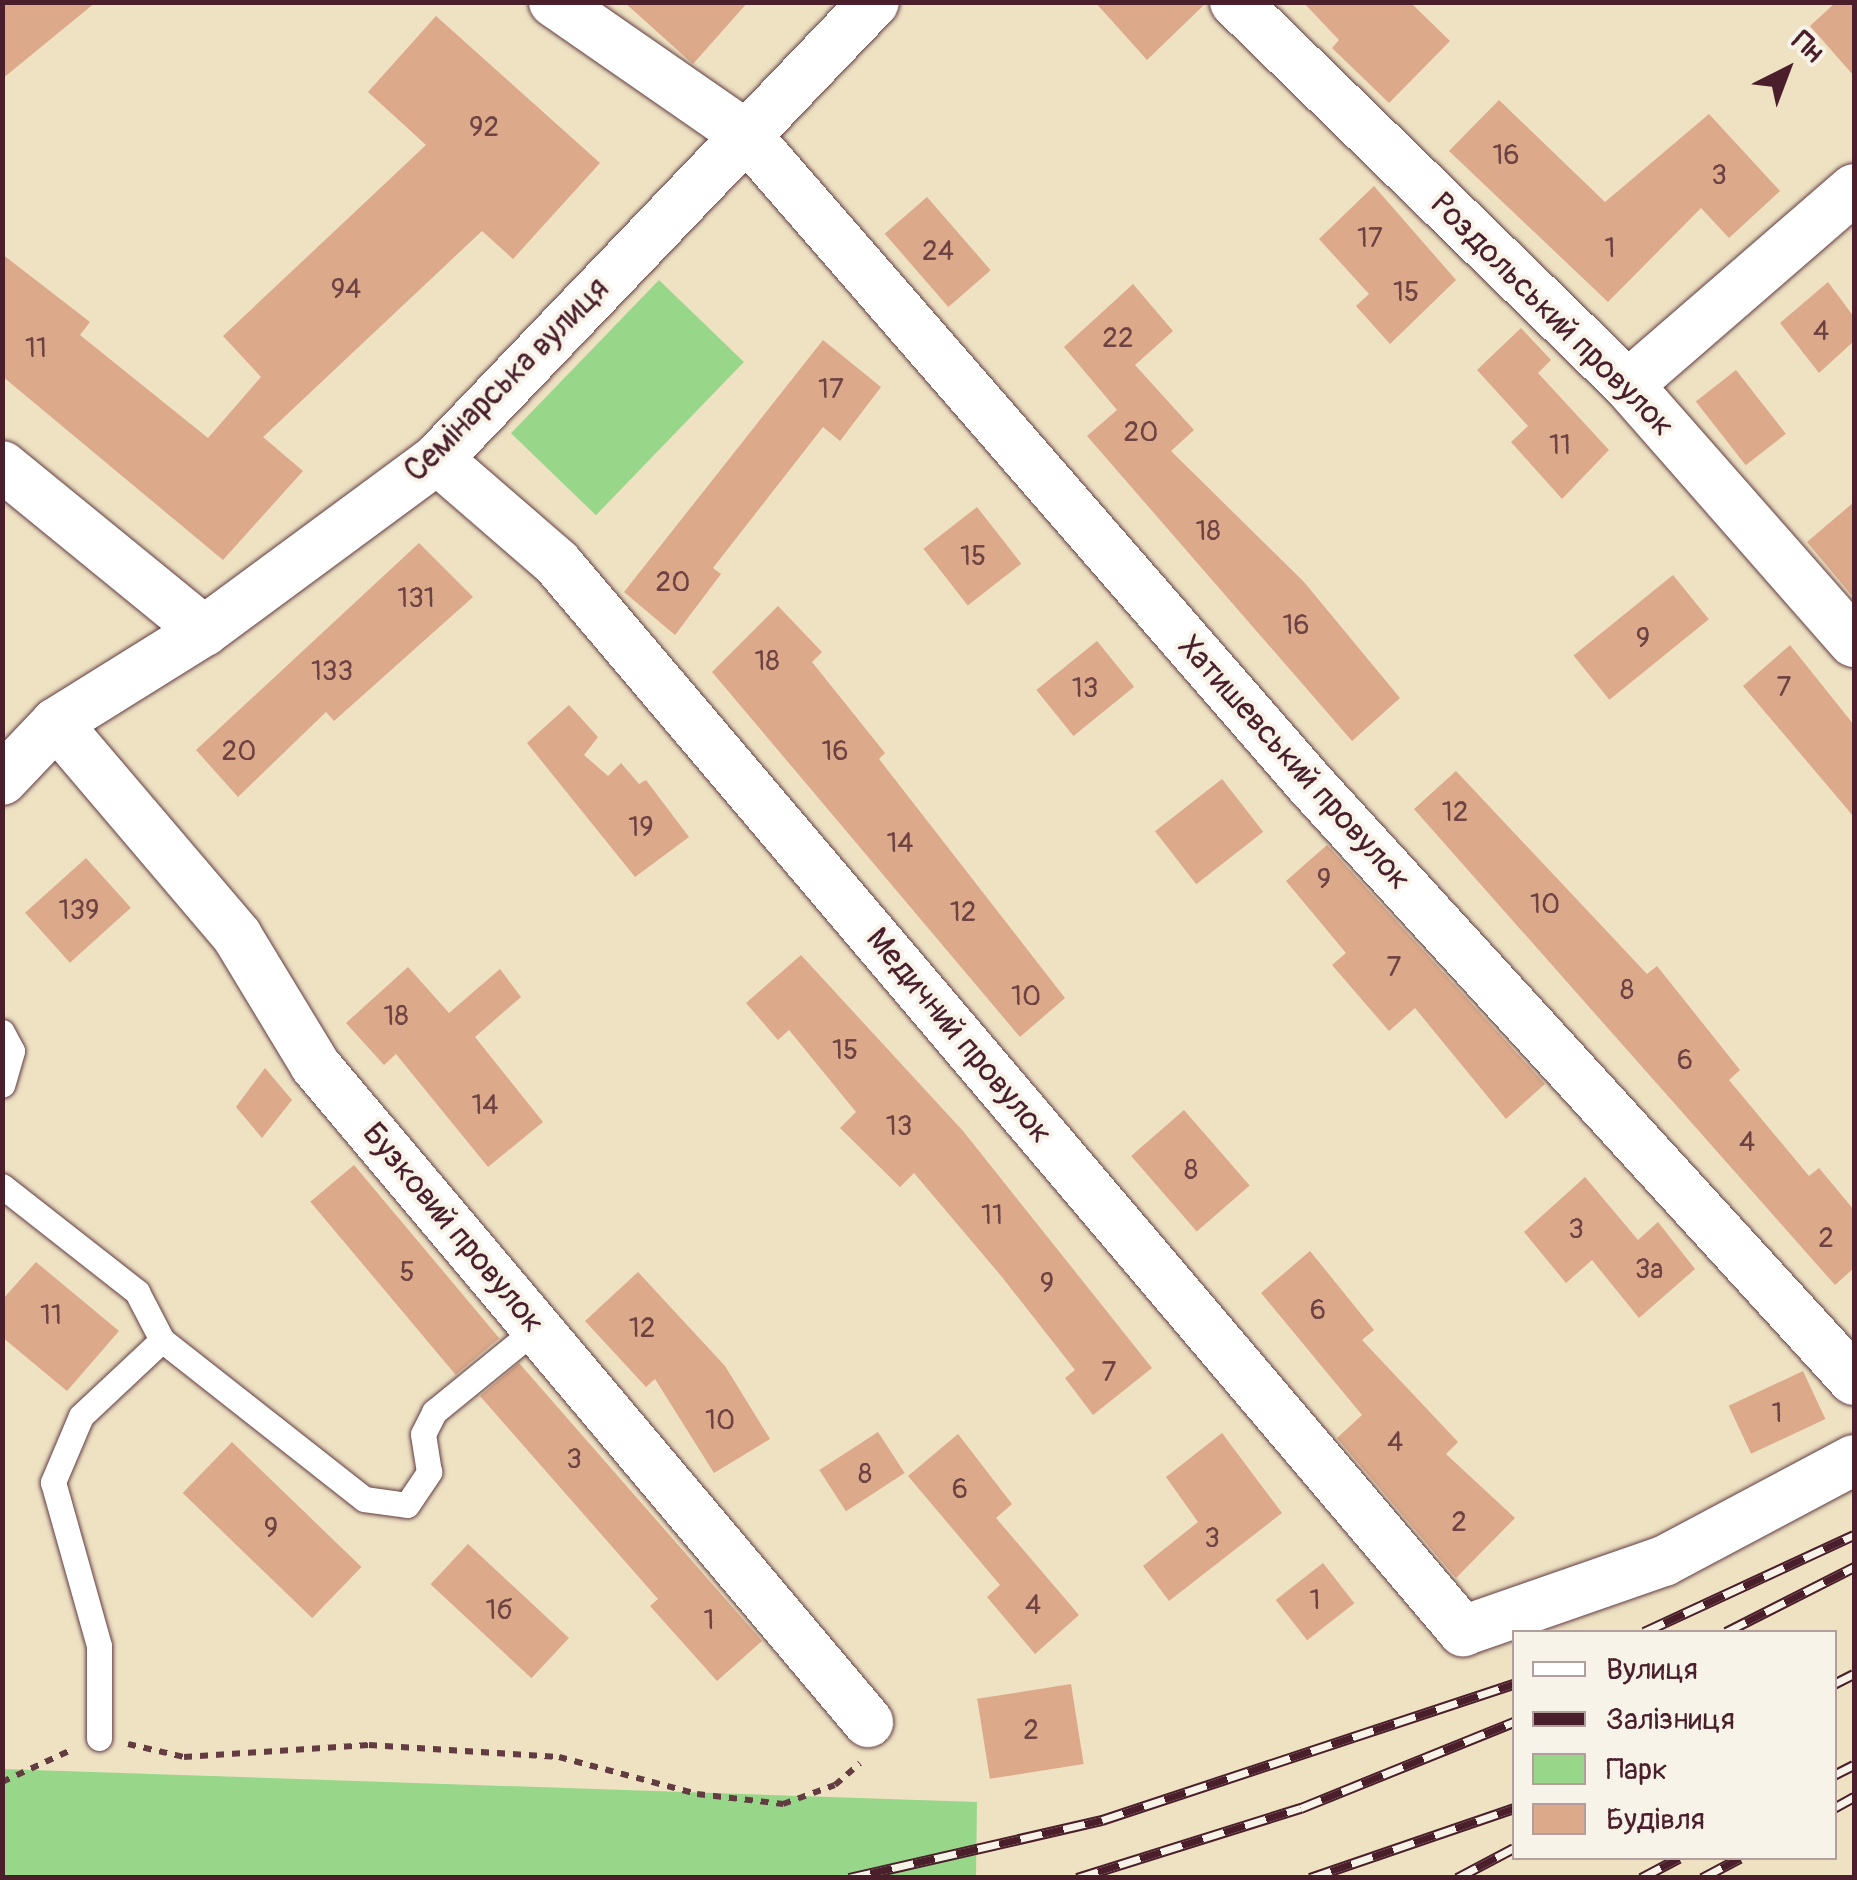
<!DOCTYPE html>
<html>
<head>
<meta charset="utf-8">
<style>
	body { margin:0 }
	#map { position:relative; width:1857px; height:1880px; overflow:hidden; background:#eee2c3; font-family:Pangolin,sans-serif }
	div>[style] { position:absolute }
	.green>* { inset:0; background:#98d68a; transform-origin:0 0 }
	.building>* { inset:0; background:#dca98a; transform-origin:0 0 }
	.path>* { height:6px; margin-top:-3px; transform-origin:0; background:repeating-linear-gradient(90deg,#633c42 0 8px,transparent 0 16px) }
	.roads { filter:drop-shadow(0 0 2px #633c42) drop-shadow(0 0 2px #633c42) }
	.service>* { height:25px; margin:-12.5px; padding:0 12.5px; transform-origin:12.5px; border-radius:12.5px; background:#fff }
	.minor>* { height:50px; margin:-25px; padding:0 25px; transform-origin:25px; border-radius:25px; background:#fff }
	.rail>* { height:11px; margin-top:-5.5px; transform-origin:0; background:repeating-linear-gradient(90deg,#f7f3e8 0 22px,#4a1f2b 0 44px); box-sizing:border-box; border-block:2px solid #4a1f2b }
	span { translate:-50% -50%; white-space:nowrap; text-align:center; line-height:1.15; -webkit-text-stroke:8px #f7f3e8; paint-order:stroke }
	.number-label { font-size:28px; color:#6e4243 }
	.number-label span { -webkit-text-stroke-width:0 }
	.street-label { font-size:32px; color:#4a1f2b }
	.frame { position:absolute; inset:0; border:5px solid #4a1f2b; pointer-events:none }
	.legend { position:absolute; left:1512px; top:1630px; width:325px; height:230px; box-sizing:border-box; background:#f7f3e8; border:2px solid #b29e9c; margin:0; padding:12px 18px; list-style:none; font-size:30px; color:#4a1f2b }
	.legend li { display:flex; align-items:center; gap:20px; height:50px }
	.legend b { width:50px; border:2px solid #b29e9c }
	.north { position:absolute; left:1737px; top:20px; width:100px; height:100px; -webkit-text-stroke:8px #f7f3e8; paint-order:stroke; rotate:42deg; font-size:28px; font-weight:700; line-height:40px; text-align:center; color:#4a1f2b }
	.north::after { content:''; display:block; margin:auto; width:35px; height:45px; background:#4a1f2b; clip-path:polygon(50% 0,100% 100%,50% 72%,0 100%) }
</style>
</head>
<body>
<div id="map">
	<div class="green">
		<i style="left:659px;top:280px;width:118px;height:213px;rotate:44deg"></i>
		<i style="clip-path:polygon(3px 1769px,977px 1802px,976px 1877px,3px 1877px)"></i>
	</div>
	<div class="building">
		<i style="clip-path:polygon(2px 2px,96px 2px,2px 79px)"></i>
		<i style="clip-path:polygon(624px 2px,748px 2px,693px 64px)"></i>
		<i style="clip-path:polygon(1095px 2px,1207px 2px,1147px 60px)"></i>
		<i style="clip-path:polygon(1303px 2px,1410px 2px,1450px 41px,1389px 103px,1332px 48px,1339px 40px)"></i>
		<i style="clip-path:polygon(1836px 2px,1854px 2px,1854px 76px,1810px 26px)"></i>
		<i style="clip-path:polygon(436px 16px,600px 163px,513px 259px,482px 231px,263px 437px,303px 471px,223px 560px,2px 376px,2px 254px,90px 322px,80px 335px,208px 438px,261px 377px,223px 336px,426px 145px,368px 92px)"></i>
		<i style="clip-path:polygon(1499px 100px,1605px 202px,1709px 114px,1780px 191px,1729px 238px,1701px 208px,1608px 302px,1449px 151px)"></i>
		<i style="clip-path:polygon(1374px 186px,1456px 280px,1390px 344px,1356px 306px,1369px 294px,1319px 239px)"></i>
		<i style="left:927px;top:197px;width:97px;height:56px;rotate:49deg"></i>
		<i style="clip-path:polygon(1828px 282px,1854px 317px,1854px 341px,1819px 373px,1780px 323px)"></i>
		<i style="clip-path:polygon(1133px 284px,1173px 331px,1135px 365px,1194px 430px,1171px 451px,1304px 582px,1400px 698px,1352px 741px,1087px 436px,1117px 410px,1064px 347px)"></i>
		<i style="clip-path:polygon(1521px 328px,1551px 360px,1538px 373px,1609px 450px,1562px 499px,1511px 442px,1528px 426px,1477px 370px)"></i>
		<i style="clip-path:polygon(823px 340px,881px 387px,840px 441px,823px 427px,713px 568px,721px 574px,675px 635px,624px 592px)"></i>
		<i style="left:1736px;top:370px;width:81px;height:51px;rotate:52deg"></i>
		<i style="clip-path:polygon(1854px 502px,1854px 598px,1807px 542px)"></i>
		<i style="left:977px;top:507px;width:72px;height:68px;rotate:52deg"></i>
		<i style="clip-path:polygon(419px 543px,473px 597px,334px 721px,326px 712px,238px 797px,196px 750px)"></i>
		<i style="left:1673px;top:575px;width:57px;height:128px;rotate:51deg"></i>
		<i style="clip-path:polygon(778px 606px,822px 652px,812px 662px,885px 753px,879px 759px,1065px 998px,1020px 1037px,712px 672px)"></i>
		<i style="left:1097px;top:641px;width:59px;height:78px;rotate:51deg"></i>
		<i style="clip-path:polygon(1790px 645px,1854px 725px,1854px 817px,1743px 686px)"></i>
		<i style="clip-path:polygon(569px 705px,598px 737px,584px 755px,608px 776px,621px 763px,639px 784px,646px 780px,689px 837px,635px 877px,527px 743px)"></i>
		<i style="clip-path:polygon(1456px 771px,1647px 974px,1657px 966px,1740px 1070px,1729px 1080px,1809px 1176px,1819px 1168px,1854px 1210px,1854px 1268px,1835px 1285px,1414px 809px)"></i>
		<i style="left:1222px;top:779px;width:67px;height:85px;rotate:52deg"></i>
		<i style="clip-path:polygon(1327px 845px,1545px 1084px,1506px 1119px,1415px 1008px,1389px 1031px,1332px 965px,1346px 953px,1286px 881px)"></i>
		<i style="left:86px;top:858px;width:67px;height:82px;rotate:48deg"></i>
		<i style="clip-path:polygon(801px 955px,963px 1131px,1152px 1368px,1093px 1415px,1065px 1378px,1075px 1370px,1002px 1277px,914px 1173px,900px 1187px,840px 1128px,856px 1112px,789px 1030px,778px 1040px,746px 1003px)"></i>
		<i style="clip-path:polygon(408px 967px,449px 1013px,500px 969px,521px 997px,475px 1037px,543px 1122px,488px 1167px,396px 1054px,384px 1065px,346px 1023px)"></i>
		<i style="clip-path:polygon(265px 1068px,292px 1100px,262px 1138px,236px 1107px)"></i>
		<i style="left:1184px;top:1110px;width:100px;height:70px;rotate:49deg"></i>
		<i style="left:354px;top:1165px;width:226px;height:57px;rotate:50deg"></i>
		<i style="clip-path:polygon(1585px 1177px,1638px 1240px,1658px 1222px,1695px 1269px,1639px 1318px,1592px 1260px,1566px 1283px,1524px 1232px)"></i>
		<i style="clip-path:polygon(1310px 1251px,1374px 1330px,1362px 1340px,1458px 1442px,1446px 1454px,1515px 1518px,1456px 1578px,1337px 1438px,1362px 1415px,1261px 1293px)"></i>
		<i style="clip-path:polygon(36px 1262px,119px 1331px,67px 1391px,2px 1337px,2px 1300px)"></i>
		<i style="clip-path:polygon(638px 1272px,725px 1366px,770px 1439px,714px 1473px,655px 1379px,646px 1387px,585px 1321px)"></i>
		<i style="clip-path:polygon(519px 1363px,762px 1641px,717px 1681px,650px 1606px,658px 1599px,480px 1396px)"></i>
		<i style="left:1803px;top:1371px;width:53px;height:82px;rotate:65deg"></i>
		<i style="left:878px;top:1432px;width:49px;height:70px;rotate:57deg"></i>
		<i style="clip-path:polygon(1222px 1433px,1282px 1513px,1169px 1601px,1143px 1566px,1198px 1522px,1166px 1477px)"></i>
		<i style="clip-path:polygon(958px 1434px,1012px 1504px,996px 1518px,1079px 1615px,1035px 1654px,987px 1597px,1000px 1585px,908px 1476px)"></i>
		<i style="left:232px;top:1442px;width:180px;height:71px;rotate:44deg"></i>
		<i style="left:468px;top:1544px;width:138px;height:55px;rotate:43deg"></i>
		<i style="left:1323px;top:1563px;width:51px;height:60px;rotate:52deg"></i>
		<i style="left:1071px;top:1684px;width:81px;height:95px;rotate:81deg"></i>
	</div>
	<div class="path">
		<i style="left:128px;top:1744px;width:57px;rotate:13.1deg"></i>
		<i style="left:184px;top:1757px;width:185px;rotate:-3.7deg"></i>
		<i style="left:369px;top:1745px;width:190px;rotate:3.6deg"></i>
		<i style="left:559px;top:1757px;width:143px;rotate:15deg"></i>
		<i style="left:697px;top:1794px;width:87px;rotate:6.6deg"></i>
		<i style="left:783px;top:1804px;width:55px;rotate:-20.1deg"></i>
		<i style="left:835px;top:1785px;width:33px;rotate:-41deg"></i>
		<i style="left:2px;top:1782px;width:78px;rotate:-24.9deg"></i>
	</div>
	<div class="roads">
		<div class="service">
			<i style="left:2px;top:1032px;width:21px;rotate:62deg"></i>
			<i style="left:12px;top:1051px;width:35px;rotate:106deg"></i>
			<i style="left:2px;top:1186px;width:172px;rotate:38.1deg"></i>
			<i style="left:137px;top:1292px;width:54px;rotate:62.5deg"></i>
			<i style="left:162px;top:1340px;width:111px;rotate:136.8deg"></i>
			<i style="left:81px;top:1416px;width:72px;rotate:113deg"></i>
			<i style="left:53px;top:1482px;width:170px;rotate:74.3deg"></i>
			<i style="left:99px;top:1646px;width:92px;rotate:90deg"></i>
			<i style="left:162px;top:1340px;width:257px;rotate:38.2deg"></i>
			<i style="left:364px;top:1499px;width:43px;rotate:7.9deg"></i>
			<i style="left:407px;top:1505px;width:40px;rotate:-56deg"></i>
			<i style="left:429px;top:1472px;width:38px;rotate:-99deg"></i>
			<i style="left:423px;top:1434px;width:25px;rotate:-63deg"></i>
			<i style="left:434px;top:1412px;width:133px;rotate:-39.2deg"></i>
		</div>
		<div class="minor">
			<i style="left:554px;top:2px;width:234px;rotate:34.7deg"></i>
			<i style="left:746px;top:135px;width:863px;rotate:49deg"></i>
			<i style="left:1312px;top:786px;width:804px;rotate:47.62deg"></i>
			<i style="left:1235px;top:2px;width:549px;rotate:44.26deg"></i>
			<i style="left:1628px;top:385px;width:342px;rotate:48.7deg"></i>
			<i style="left:1628px;top:385px;width:299px;rotate:-40.9deg"></i>
			<i style="left:437px;top:459px;width:159px;rotate:40.9deg"></i>
			<i style="left:557px;top:563px;width:1401px;rotate:49.69deg"></i>
			<i style="left:1463px;top:1631px;width:213px;rotate:-19.2deg"></i>
			<i style="left:1664px;top:1561px;width:215px;rotate:-28deg"></i>
			<i style="left:2px;top:466px;width:261px;rotate:39.2deg"></i>
			<i style="left:56px;top:723px;width:280px;rotate:49.6deg"></i>
			<i style="left:237px;top:936px;width:151px;rotate:58.8deg"></i>
			<i style="left:315px;top:1065px;width:859px;rotate:49.91deg"></i>
			<i style="left:2px;top:780px;width:79px;rotate:-46.5deg"></i>
			<i style="left:56px;top:723px;width:174px;rotate:-31.9deg"></i>
			<i style="left:204px;top:631px;width:290px;rotate:-36.4deg"></i>
			<i style="left:437px;top:459px;width:632px;rotate:-46.28deg"></i>
		</div>
	</div>
	<div class="rail">
		<i style="left:1644px;top:1632px;width:231px;rotate:-24.8deg"></i>
		<i style="left:1726px;top:1632px;width:144px;rotate:-26.9deg"></i>
		<i style="left:1834px;top:1684px;width:22px;rotate:-27deg"></i>
		<i style="left:1834px;top:1775px;width:22px;rotate:-27deg"></i>
		<i style="left:1834px;top:1808px;width:23px;rotate:-29deg"></i>
		<i style="left:849px;top:1878px;width:260px;rotate:-12.9deg"></i>
		<i style="left:1102px;top:1820px;width:434px;rotate:-18.3deg"></i>
		<i style="left:1077px;top:1878px;width:235px;rotate:-17.4deg"></i>
		<i style="left:1301px;top:1808px;width:230px;rotate:-22deg"></i>
		<i style="left:1310px;top:1878px;width:216px;rotate:-18.9deg"></i>
		<i style="left:1457px;top:1878px;width:64px;rotate:-27.8deg"></i>
		<i style="left:1641px;top:1878px;width:43px;rotate:-27.8deg"></i>
		<i style="left:1702px;top:1878px;width:43px;rotate:-27.8deg"></i>
	</div>
	<div class="number-label">
		<span style="left:484px;top:128px">92</span>
		<span style="left:1506px;top:156px">16</span>
		<span style="left:1719px;top:176px">3</span>
		<span style="left:1370px;top:239px">17</span>
		<span style="left:1610px;top:249px">1</span>
		<span style="left:938px;top:252px">24</span>
		<span style="left:346px;top:290px">94</span>
		<span style="left:1406px;top:293px">15</span>
		<span style="left:1821px;top:332px">4</span>
		<span style="left:1118px;top:339px">22</span>
		<span style="left:36px;top:349px">11</span>
		<span style="left:831px;top:390px">17</span>
		<span style="left:1141px;top:433px">20</span>
		<span style="left:1560px;top:446px">11</span>
		<span style="left:1208px;top:532px">18</span>
		<span style="left:973px;top:557px">15</span>
		<span style="left:673px;top:583px">20</span>
		<span style="left:416px;top:599px">131</span>
		<span style="left:1296px;top:626px">16</span>
		<span style="left:1643px;top:639px">9</span>
		<span style="left:767px;top:662px">18</span>
		<span style="left:332px;top:672px">133</span>
		<span style="left:1784px;top:688px">7</span>
		<span style="left:1085px;top:689px">13</span>
		<span style="left:239px;top:752px">20</span>
		<span style="left:835px;top:752px">16</span>
		<span style="left:1455px;top:813px">12</span>
		<span style="left:641px;top:828px">19</span>
		<span style="left:900px;top:844px">14</span>
		<span style="left:1324px;top:880px">9</span>
		<span style="left:1545px;top:905px">10</span>
		<span style="left:79px;top:911px">139</span>
		<span style="left:963px;top:913px">12</span>
		<span style="left:1394px;top:968px">7</span>
		<span style="left:1627px;top:991px">8</span>
		<span style="left:1026px;top:997px">10</span>
		<span style="left:396px;top:1017px">18</span>
		<span style="left:845px;top:1051px">15</span>
		<span style="left:1685px;top:1061px">6</span>
		<span style="left:485px;top:1106px">14</span>
		<span style="left:899px;top:1127px">13</span>
		<span style="left:1747px;top:1143px">4</span>
		<span style="left:1191px;top:1171px">8</span>
		<span style="left:992px;top:1216px">11</span>
		<span style="left:1576px;top:1230px">3</span>
		<span style="left:1826px;top:1239px">2</span>
		<span style="left:1649px;top:1270px">3а</span>
		<span style="left:407px;top:1273px">5</span>
		<span style="left:1047px;top:1284px">9</span>
		<span style="left:1318px;top:1311px">6</span>
		<span style="left:51px;top:1316px">11</span>
		<span style="left:642px;top:1329px">12</span>
		<span style="left:1109px;top:1373px">7</span>
		<span style="left:1777px;top:1414px">1</span>
		<span style="left:720px;top:1421px">10</span>
		<span style="left:1395px;top:1443px">4</span>
		<span style="left:574px;top:1460px">3</span>
		<span style="left:865px;top:1475px">8</span>
		<span style="left:960px;top:1490px">6</span>
		<span style="left:1459px;top:1523px">2</span>
		<span style="left:271px;top:1529px">9</span>
		<span style="left:1212px;top:1539px">3</span>
		<span style="left:1315px;top:1601px">1</span>
		<span style="left:1033px;top:1606px">4</span>
		<span style="left:499px;top:1611px">1б</span>
		<span style="left:709px;top:1621px">1</span>
		<span style="left:1031px;top:1731px">2</span>
	</div>
	<div class="street-label">
		<span style="left:1552px;top:315px;rotate:45deg">Роздольський провулок</span>
		<span style="left:507px;top:380px;rotate:-45deg">Семінарська вулиця</span>
		<span style="left:1294px;top:763px;rotate:48deg">Хатишевський провулок</span>
		<span style="left:959px;top:1036px;rotate:50deg">Медичний провулок</span>
		<span style="left:453px;top:1228px;rotate:50deg">Бузковий провулок</span>
	</div>
	<div class="frame"></div>
	<ul class="legend">
	<li><b style="height:12px;background:#fff"></b>Вулиця</li>
	<li><b style="height:12px;background:#4a1f2b"></b>Залізниця</li>
	<li><b style="height:28px;background:#98d68a"></b>Парк</li>
	<li><b style="height:28px;background:#dca98a"></b>Будівля</li>
	</ul>
	<div class="north">Пн</div>
</div>
</body>
</html>
